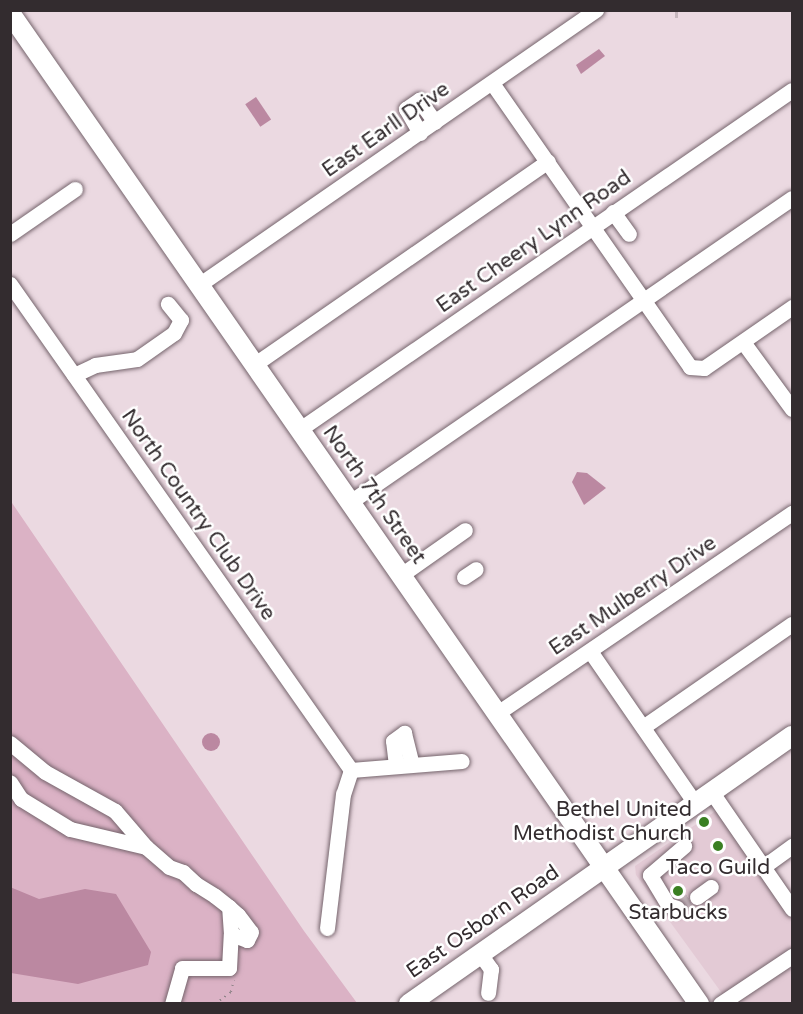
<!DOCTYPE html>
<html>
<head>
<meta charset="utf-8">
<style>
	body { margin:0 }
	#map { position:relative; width:803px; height:1014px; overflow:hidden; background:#ebd9e1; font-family:"Varela Round",sans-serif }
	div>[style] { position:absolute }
	.built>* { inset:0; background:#e3cad5 }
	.green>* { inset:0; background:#dbb2c5 }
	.water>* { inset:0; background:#bb88a1; transform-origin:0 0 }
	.round { border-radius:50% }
	.minor-tunnel>* { height:15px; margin-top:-7.5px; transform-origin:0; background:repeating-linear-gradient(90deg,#c6b6bd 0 15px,transparent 0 23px) }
	.path>* { height:2px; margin-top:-1px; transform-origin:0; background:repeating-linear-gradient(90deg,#91858a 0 1.5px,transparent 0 6px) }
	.roads { filter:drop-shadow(0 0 2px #75646c) drop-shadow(0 0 2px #75646c) }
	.minor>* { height:15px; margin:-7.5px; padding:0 7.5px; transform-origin:7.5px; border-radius:7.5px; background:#fff }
	.major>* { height:20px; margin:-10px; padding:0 10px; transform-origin:10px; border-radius:10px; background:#fff }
	.dots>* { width:16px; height:16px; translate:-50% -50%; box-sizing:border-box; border:3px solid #fff; border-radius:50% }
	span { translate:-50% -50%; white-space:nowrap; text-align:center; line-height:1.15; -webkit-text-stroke:5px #fff; paint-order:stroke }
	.street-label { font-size:21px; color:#332c2f }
	.poi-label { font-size:21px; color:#332c2f }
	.right { translate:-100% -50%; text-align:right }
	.frame { position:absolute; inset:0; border:12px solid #332c2f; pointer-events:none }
</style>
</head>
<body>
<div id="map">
	<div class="built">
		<i style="clip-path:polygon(717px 810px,792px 919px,792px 1003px,729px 1003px,636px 875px,635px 866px)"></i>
	</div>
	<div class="green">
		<i style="clip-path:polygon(10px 500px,304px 931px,357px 1003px,11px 1003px)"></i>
	</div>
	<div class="water">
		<i style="clip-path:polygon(599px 49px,605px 56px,581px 74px,576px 65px)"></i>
		<i style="left:256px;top:97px;width:27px;height:13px;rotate:56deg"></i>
		<i style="clip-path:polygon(577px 472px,587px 473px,606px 488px,584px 505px,572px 482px)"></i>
		<i class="round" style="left:202px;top:733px;width:18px;height:18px"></i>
		<i style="clip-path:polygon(10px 887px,39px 899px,85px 889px,116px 894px,151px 952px,148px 965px,78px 984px,11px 973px)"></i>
	</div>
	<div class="minor-tunnel">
		<i style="left:675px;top:10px;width:3px"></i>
		<i style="left:677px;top:908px;width:23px;rotate:-29deg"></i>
	</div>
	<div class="path">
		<i style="left:215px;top:1004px;width:20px;rotate:-37deg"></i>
		<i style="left:231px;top:992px;width:12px;rotate:-76deg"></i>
	</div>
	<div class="roads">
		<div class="minor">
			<i style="left:492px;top:83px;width:346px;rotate:55.1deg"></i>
			<i style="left:690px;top:367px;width:14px;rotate:4deg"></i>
			<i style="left:704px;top:368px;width:107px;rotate:-34.7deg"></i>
			<i style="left:420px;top:133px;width:28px;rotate:-120deg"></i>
			<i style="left:406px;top:109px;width:16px;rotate:-35deg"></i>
			<i style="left:419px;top:100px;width:27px;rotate:54deg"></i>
			<i style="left:613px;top:212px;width:27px;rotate:54deg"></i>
			<i style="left:10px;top:234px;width:79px;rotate:-34.7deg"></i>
			<i style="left:10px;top:284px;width:594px;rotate:54.94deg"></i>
			<i style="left:351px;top:770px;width:25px;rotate:108deg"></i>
			<i style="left:343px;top:794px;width:135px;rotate:96.8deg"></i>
			<i style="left:200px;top:284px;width:482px;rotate:-34.7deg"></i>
			<i style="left:743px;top:342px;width:83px;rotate:53.8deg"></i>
			<i style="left:255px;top:364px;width:356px;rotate:-34.7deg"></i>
			<i style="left:74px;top:375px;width:23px;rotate:-25deg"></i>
			<i style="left:95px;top:365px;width:42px;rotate:-8.1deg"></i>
			<i style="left:137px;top:359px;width:45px;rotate:-35.1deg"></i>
			<i style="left:174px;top:333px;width:15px;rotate:-62deg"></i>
			<i style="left:181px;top:320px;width:21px;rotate:-129deg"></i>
			<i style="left:300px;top:429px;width:597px;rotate:-34.57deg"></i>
			<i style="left:350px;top:502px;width:536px;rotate:-34.52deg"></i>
			<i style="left:401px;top:575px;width:78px;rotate:-35.1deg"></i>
			<i style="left:464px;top:577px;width:14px;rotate:-34deg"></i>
			<i style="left:590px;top:651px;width:185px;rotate:55.4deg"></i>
			<i style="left:496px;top:714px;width:358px;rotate:-34.2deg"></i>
			<i style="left:643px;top:727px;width:181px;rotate:-34.7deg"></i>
			<i style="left:10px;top:743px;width:45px;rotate:39.6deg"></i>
			<i style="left:45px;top:772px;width:80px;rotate:29.1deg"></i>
			<i style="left:115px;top:811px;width:48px;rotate:49.3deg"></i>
			<i style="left:146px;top:847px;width:78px;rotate:-166.7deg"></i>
			<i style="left:70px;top:829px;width:57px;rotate:-148.5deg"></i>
			<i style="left:21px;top:799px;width:20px;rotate:-123deg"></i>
			<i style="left:396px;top:765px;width:24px;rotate:-97deg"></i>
			<i style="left:393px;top:741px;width:14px;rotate:-36deg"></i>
			<i style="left:404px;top:733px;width:32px;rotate:76deg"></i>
			<i style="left:351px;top:770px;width:111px;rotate:-4.6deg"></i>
			<i style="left:711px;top:791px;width:143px;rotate:55.5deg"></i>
			<i style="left:146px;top:847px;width:30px;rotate:41deg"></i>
			<i style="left:169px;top:867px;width:15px;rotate:20deg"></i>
			<i style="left:183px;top:872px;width:18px;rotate:43deg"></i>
			<i style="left:196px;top:884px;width:22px;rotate:32deg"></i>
			<i style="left:215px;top:896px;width:18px;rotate:38deg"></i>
			<i style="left:229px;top:907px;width:12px;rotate:42deg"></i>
			<i style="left:238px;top:915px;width:21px;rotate:53deg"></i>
			<i style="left:251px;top:932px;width:9px;rotate:117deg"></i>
			<i style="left:247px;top:940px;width:17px;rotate:-159deg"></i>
			<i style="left:231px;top:934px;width:27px;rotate:-94deg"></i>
			<i style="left:763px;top:867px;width:36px;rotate:-36deg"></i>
			<i style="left:697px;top:897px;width:17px;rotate:-36deg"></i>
			<i style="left:677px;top:908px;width:9px;rotate:-162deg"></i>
			<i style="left:668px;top:905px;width:35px;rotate:-121deg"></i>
			<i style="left:650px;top:875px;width:45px;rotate:-40.5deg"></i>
			<i style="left:480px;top:954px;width:19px;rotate:54deg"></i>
			<i style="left:491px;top:969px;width:24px;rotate:97deg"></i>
			<i style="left:172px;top:1004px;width:37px;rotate:-74deg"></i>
			<i style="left:182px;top:968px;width:47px"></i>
			<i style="left:229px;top:968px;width:34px;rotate:-87deg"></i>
			<i style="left:720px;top:1004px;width:87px;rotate:-33.7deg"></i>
		</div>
		<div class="major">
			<i style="left:10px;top:13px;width:1207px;rotate:55.19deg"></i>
			<i style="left:409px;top:1004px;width:467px;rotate:-35deg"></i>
		</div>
	</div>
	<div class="dots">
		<i style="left:704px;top:822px;background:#3a7f22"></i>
		<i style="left:718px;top:846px;background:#3a7f22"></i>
		<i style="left:678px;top:891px;background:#3a7f22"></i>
	</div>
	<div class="street-label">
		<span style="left:386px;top:130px;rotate:-35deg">East Earll Drive</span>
		<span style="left:534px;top:242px;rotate:-35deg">East Cheery Lynn Road</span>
		<span style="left:374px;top:495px;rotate:55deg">North 7th Street</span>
		<span style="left:198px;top:515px;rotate:55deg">North Country Club Drive</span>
		<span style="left:633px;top:596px;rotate:-34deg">East Mulberry Drive</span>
		<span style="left:483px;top:922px;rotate:-35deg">East Osborn Road</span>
	</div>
	<div class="poi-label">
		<span class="right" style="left:692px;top:822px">Bethel United<br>Methodist Church</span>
		<span style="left:718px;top:868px">Taco Guild</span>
		<span style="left:678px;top:913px">Starbucks</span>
	</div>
	<div class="frame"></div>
</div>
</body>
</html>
